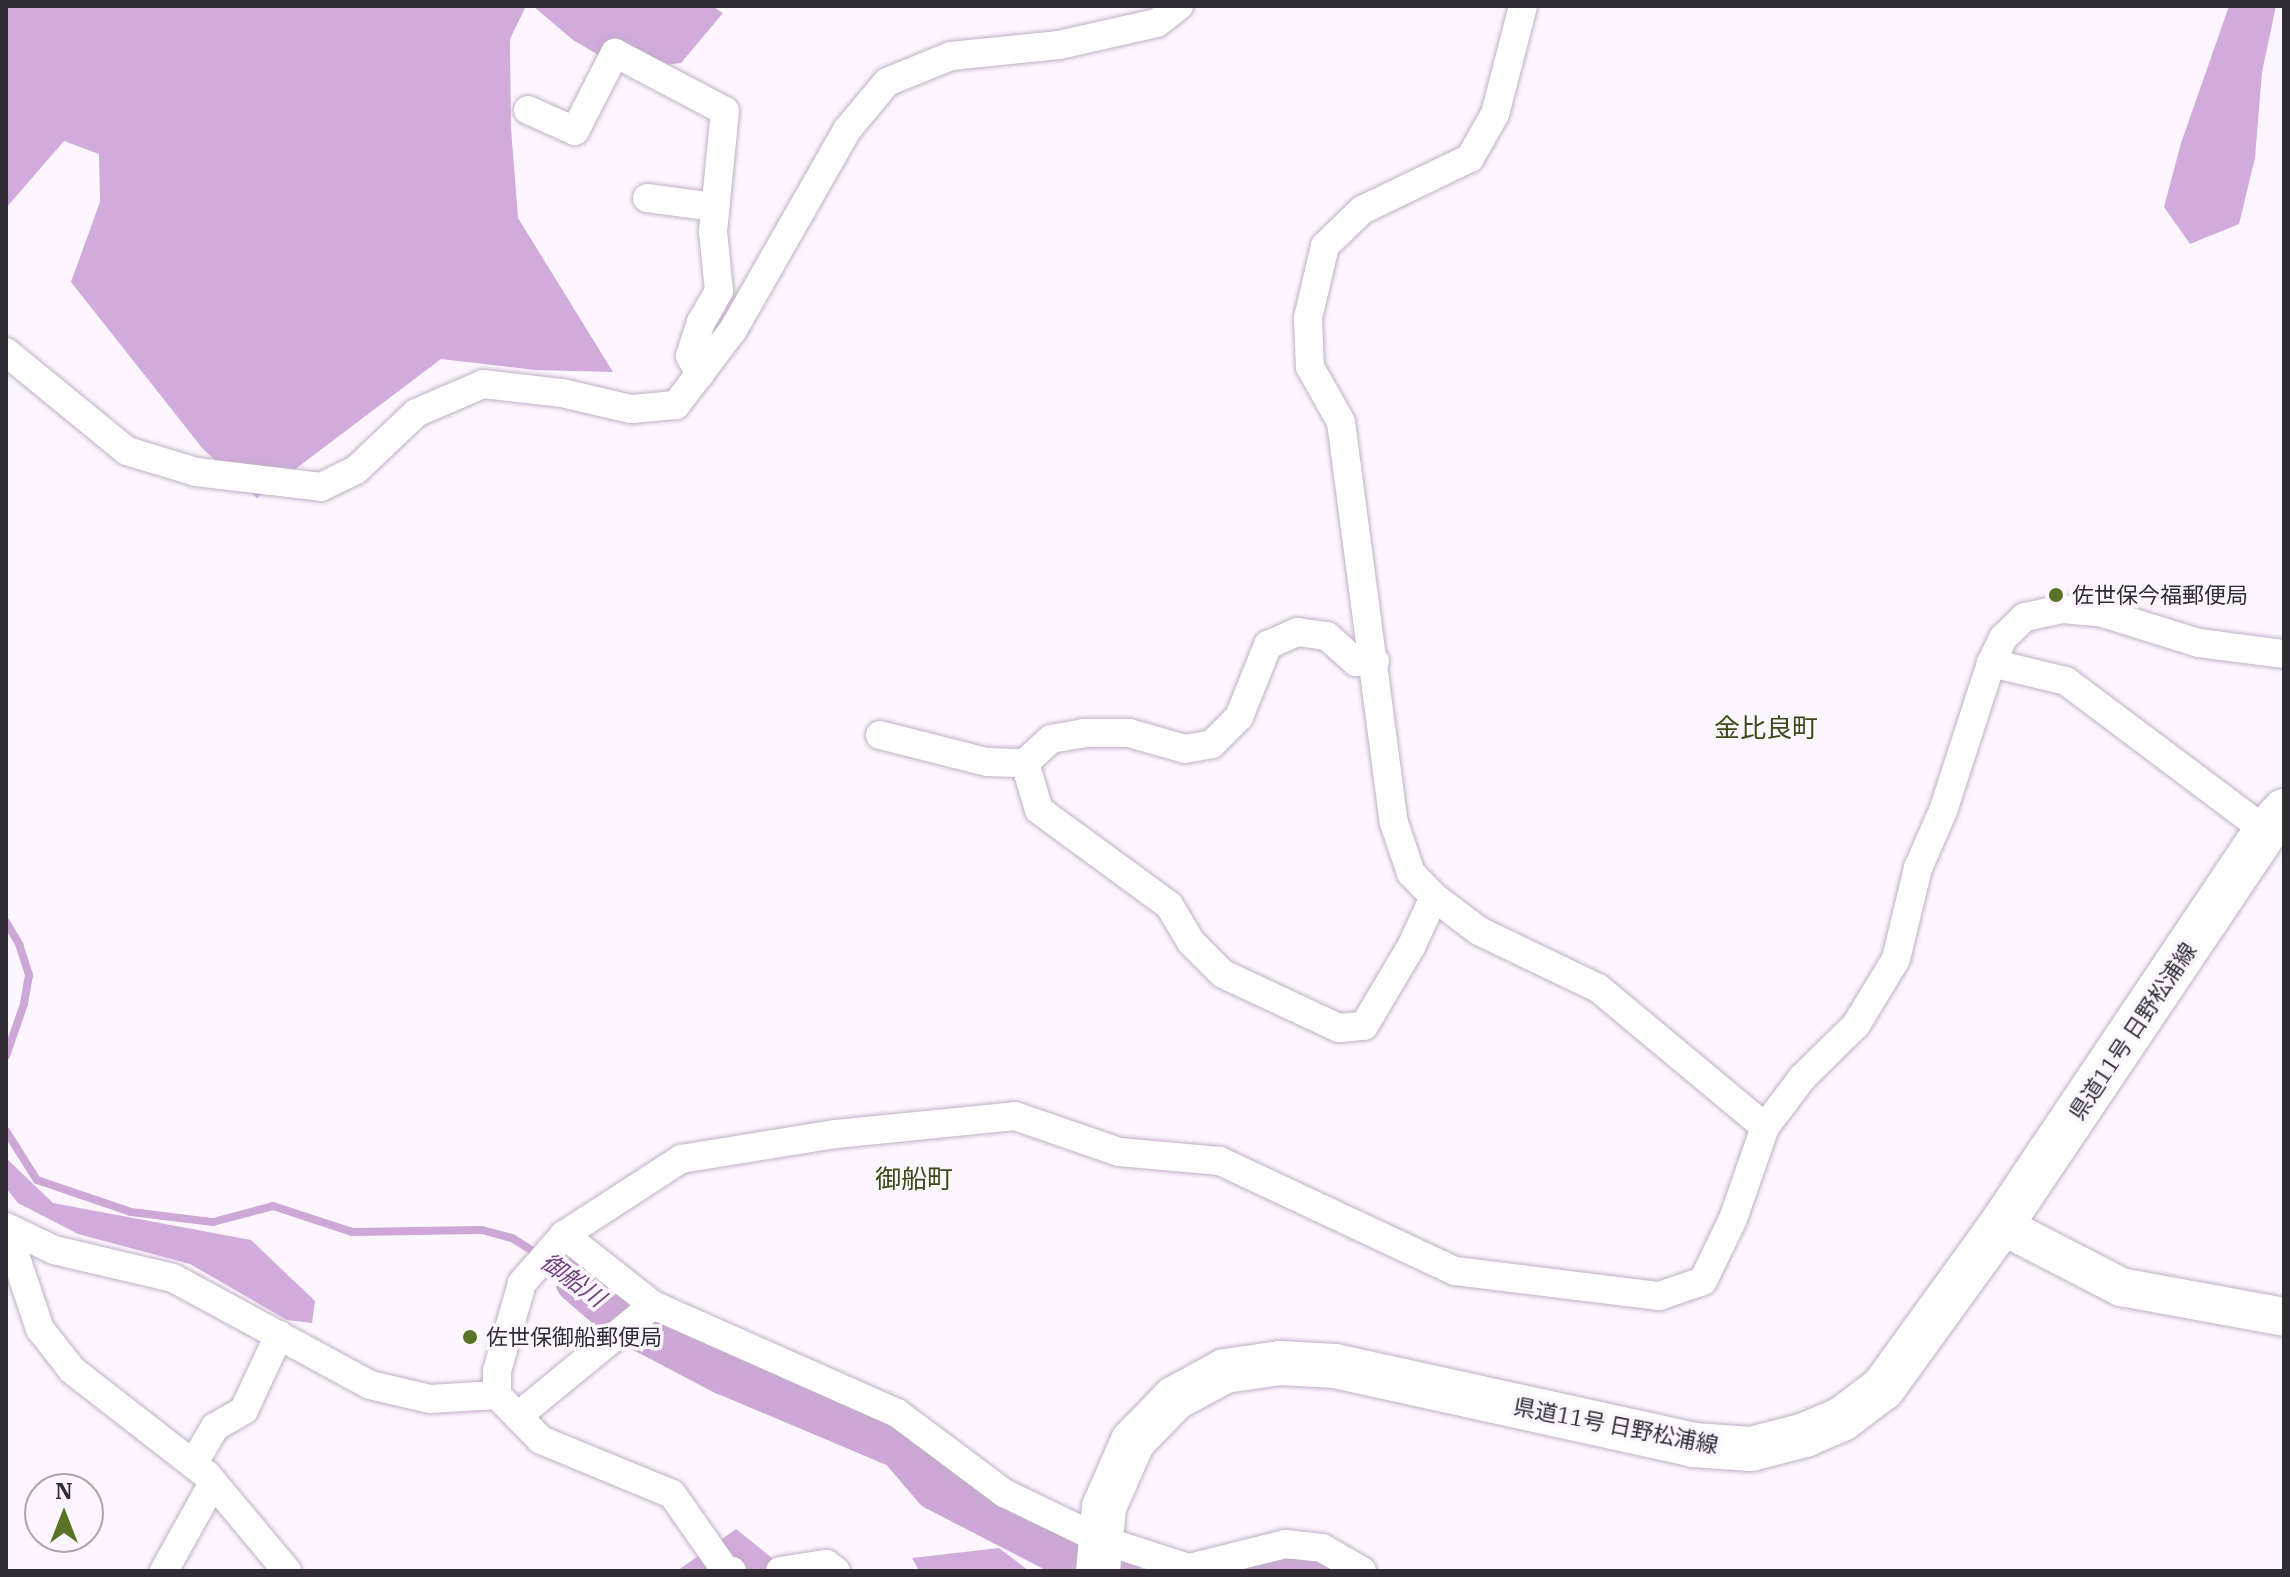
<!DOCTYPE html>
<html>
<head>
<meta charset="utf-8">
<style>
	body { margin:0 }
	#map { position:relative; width:2290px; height:1577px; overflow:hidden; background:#fdf6ff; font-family:"IBM Plex Serif","Noto Sans JP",serif }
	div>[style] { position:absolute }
	.forest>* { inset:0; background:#d0abdb }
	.stream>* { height:8px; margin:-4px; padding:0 4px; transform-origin:4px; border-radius:4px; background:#cda8d7 }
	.river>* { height:48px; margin:-24px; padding:0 24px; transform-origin:24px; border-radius:24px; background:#cda8d7 }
	.roads { filter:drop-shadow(0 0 2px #c0afc5) drop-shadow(0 0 2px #c0afc5) }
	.street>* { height:28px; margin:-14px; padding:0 14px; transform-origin:14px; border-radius:14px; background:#fff }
	.secondary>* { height:38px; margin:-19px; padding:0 19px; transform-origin:19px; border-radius:19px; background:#fff }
	.primary>* { height:44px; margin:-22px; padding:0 22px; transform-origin:22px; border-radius:22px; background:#fff }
	.dots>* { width:22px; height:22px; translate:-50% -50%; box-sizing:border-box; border:4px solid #fdf6ff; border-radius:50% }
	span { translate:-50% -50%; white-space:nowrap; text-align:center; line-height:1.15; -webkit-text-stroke:7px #fdf6ff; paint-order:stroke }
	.poi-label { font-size:22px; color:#312b33 }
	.left { translate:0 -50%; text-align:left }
	.street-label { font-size:22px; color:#312b33 }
	.water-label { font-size:24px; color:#70427d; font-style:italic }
	.quarter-label { font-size:26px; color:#384a15 }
	.frame { position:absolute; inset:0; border:8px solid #312b33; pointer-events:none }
	.north { position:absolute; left:24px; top:1473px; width:80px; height:80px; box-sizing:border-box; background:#fdf6ff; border:2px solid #aba5ad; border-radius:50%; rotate:0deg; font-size:22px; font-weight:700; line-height:32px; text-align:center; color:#312b33 }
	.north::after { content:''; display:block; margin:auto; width:28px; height:36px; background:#597225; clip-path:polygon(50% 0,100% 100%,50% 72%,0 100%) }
</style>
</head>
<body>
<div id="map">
	<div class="forest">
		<i style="clip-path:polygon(6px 6px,526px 6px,510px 39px,511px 128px,518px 218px,613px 372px,535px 370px,441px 359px,257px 498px,203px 449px,71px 282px,100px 202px,99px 154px,64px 141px,6px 208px)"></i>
		<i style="clip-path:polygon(533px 6px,712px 6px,723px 13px,681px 63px,624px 70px,573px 40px)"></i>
		<i style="clip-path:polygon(2229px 6px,2276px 6px,2262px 72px,2255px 158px,2239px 224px,2190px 244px,2164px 207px,2181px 143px)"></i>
		<i style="clip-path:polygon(6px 1158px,53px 1203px,251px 1240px,315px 1301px,312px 1323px,287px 1320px,190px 1264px,78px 1234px,18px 1203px,6px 1188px)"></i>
		<i style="clip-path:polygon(736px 1529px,788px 1571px,677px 1571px)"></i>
		<i style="clip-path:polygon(999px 1548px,1029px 1571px,919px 1571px,912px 1558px)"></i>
	</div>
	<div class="stream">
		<i style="left:6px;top:922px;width:26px;rotate:59deg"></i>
		<i style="left:19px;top:944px;width:33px;rotate:72deg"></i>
		<i style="left:29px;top:975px;width:29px;rotate:100deg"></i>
		<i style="left:24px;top:1004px;width:55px;rotate:109.1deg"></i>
		<i style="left:6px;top:1131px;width:58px;rotate:57.7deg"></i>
		<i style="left:37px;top:1180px;width:99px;rotate:18.8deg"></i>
		<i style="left:131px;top:1212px;width:83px;rotate:7deg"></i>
		<i style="left:213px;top:1222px;width:62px;rotate:-14.9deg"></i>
		<i style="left:273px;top:1206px;width:83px;rotate:18.2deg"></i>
		<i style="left:352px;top:1232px;width:130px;rotate:-0.9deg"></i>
		<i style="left:482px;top:1230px;width:31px;rotate:15deg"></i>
		<i style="left:512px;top:1238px;width:79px;rotate:32.1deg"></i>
	</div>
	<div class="river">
		<i style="left:579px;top:1280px;width:57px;rotate:40.7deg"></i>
		<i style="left:622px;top:1317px;width:116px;rotate:27.7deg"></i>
		<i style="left:725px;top:1371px;width:191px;rotate:22.8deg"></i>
		<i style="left:901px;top:1445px;width:55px;rotate:49.4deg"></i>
		<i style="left:937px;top:1487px;width:137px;rotate:27.3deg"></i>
		<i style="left:1059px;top:1550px;width:61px;rotate:20.2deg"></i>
		<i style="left:1263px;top:1571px;width:47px"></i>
	</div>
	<div class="roads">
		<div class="street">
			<i style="left:1523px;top:6px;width:112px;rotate:104.5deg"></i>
			<i style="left:1495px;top:114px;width:51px;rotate:119.6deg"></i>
			<i style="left:1470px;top:158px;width:120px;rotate:154.3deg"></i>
			<i style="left:1362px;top:210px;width:52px;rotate:135.8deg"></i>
			<i style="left:1325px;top:246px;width:74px;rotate:103.3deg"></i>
			<i style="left:1308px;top:318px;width:49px;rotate:87.7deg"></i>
			<i style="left:1310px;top:367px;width:63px;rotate:60.6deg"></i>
			<i style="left:1341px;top:422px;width:404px;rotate:82.5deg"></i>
			<i style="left:1394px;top:823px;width:53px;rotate:71.2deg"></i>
			<i style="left:1411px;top:873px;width:33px;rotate:46deg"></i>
			<i style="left:1434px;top:897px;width:56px;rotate:37.1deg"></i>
			<i style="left:1479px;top:931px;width:132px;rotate:25.6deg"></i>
			<i style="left:1598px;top:988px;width:217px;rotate:39.8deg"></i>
			<i style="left:528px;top:110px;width:51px;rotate:24.1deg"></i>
			<i style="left:575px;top:131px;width:88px;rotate:-62.9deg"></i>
			<i style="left:615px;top:53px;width:124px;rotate:27.8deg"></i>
			<i style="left:725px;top:111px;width:121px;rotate:95.7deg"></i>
			<i style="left:713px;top:231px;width:60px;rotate:84.3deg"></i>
			<i style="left:719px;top:291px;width:36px;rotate:120deg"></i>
			<i style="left:701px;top:322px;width:36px;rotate:108deg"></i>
			<i style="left:690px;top:356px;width:21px;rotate:61deg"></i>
			<i style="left:647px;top:198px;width:69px;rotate:7.5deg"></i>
			<i style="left:6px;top:352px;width:156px;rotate:39.3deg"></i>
			<i style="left:127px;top:451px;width:72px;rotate:16.9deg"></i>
			<i style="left:196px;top:472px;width:126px;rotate:6.8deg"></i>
			<i style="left:321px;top:487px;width:39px;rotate:-26deg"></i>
			<i style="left:356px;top:470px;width:83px;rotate:-43.5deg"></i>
			<i style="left:416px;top:413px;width:73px;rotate:-23.4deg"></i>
			<i style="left:483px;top:384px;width:80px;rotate:6.5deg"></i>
			<i style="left:562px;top:393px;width:71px;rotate:13.1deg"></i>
			<i style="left:631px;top:409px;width:45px;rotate:-5.1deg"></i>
			<i style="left:676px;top:405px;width:94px;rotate:-52.8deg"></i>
			<i style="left:733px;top:330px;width:230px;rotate:-60.3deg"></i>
			<i style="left:847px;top:130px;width:62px;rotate:-50.2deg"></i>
			<i style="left:887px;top:82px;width:69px;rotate:-22.1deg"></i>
			<i style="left:951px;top:56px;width:109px;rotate:-5.8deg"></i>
			<i style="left:1059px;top:45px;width:100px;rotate:-12.7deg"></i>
			<i style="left:1157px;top:23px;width:28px;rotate:-38deg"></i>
			<i style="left:1991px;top:663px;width:77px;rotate:13.5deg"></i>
			<i style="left:2066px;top:681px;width:250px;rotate:36.9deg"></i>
			<i style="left:880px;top:735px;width:110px;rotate:14.2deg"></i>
			<i style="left:987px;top:762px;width:38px;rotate:2deg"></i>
			<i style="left:1025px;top:763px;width:49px;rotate:73.4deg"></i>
			<i style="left:1039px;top:810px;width:161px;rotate:36.2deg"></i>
			<i style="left:1169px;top:905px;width:43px;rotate:59.3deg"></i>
			<i style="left:1191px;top:942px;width:45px;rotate:45deg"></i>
			<i style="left:1223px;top:974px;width:128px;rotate:25deg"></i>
			<i style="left:1339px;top:1028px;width:25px;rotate:-5deg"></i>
			<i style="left:1364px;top:1026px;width:92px;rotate:-59.3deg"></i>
			<i style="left:1411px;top:947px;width:55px;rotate:-65.3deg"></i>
			<i style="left:1025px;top:763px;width:35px;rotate:-43deg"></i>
			<i style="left:1051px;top:739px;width:34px;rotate:-10deg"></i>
			<i style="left:1084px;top:733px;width:45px"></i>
			<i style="left:1129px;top:733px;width:58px;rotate:15.9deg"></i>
			<i style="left:1185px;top:749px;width:27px;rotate:-10deg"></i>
			<i style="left:1212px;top:744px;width:38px;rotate:-45deg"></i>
			<i style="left:1239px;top:717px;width:78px;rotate:-68.1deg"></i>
			<i style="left:1268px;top:645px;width:32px;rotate:-24deg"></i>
			<i style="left:1297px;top:632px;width:30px;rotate:8deg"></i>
			<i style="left:1327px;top:636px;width:39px;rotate:42deg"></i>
			<i style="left:1356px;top:662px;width:19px;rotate:-3deg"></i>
			<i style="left:6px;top:1227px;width:53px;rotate:25.6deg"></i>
			<i style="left:54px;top:1250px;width:122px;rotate:13.2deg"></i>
			<i style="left:173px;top:1278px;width:224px;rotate:28.5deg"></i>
			<i style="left:370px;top:1385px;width:62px;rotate:13.1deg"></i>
			<i style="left:430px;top:1399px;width:67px;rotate:-3.4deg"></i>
			<i style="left:6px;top:1228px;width:107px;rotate:71.4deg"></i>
			<i style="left:40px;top:1329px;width:52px;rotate:52deg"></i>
			<i style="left:72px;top:1370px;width:171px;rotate:37.9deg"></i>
			<i style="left:207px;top:1475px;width:125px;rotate:50.2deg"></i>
			<i style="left:564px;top:1235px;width:113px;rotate:38.2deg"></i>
			<i style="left:653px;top:1305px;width:267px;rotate:23.9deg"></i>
			<i style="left:897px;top:1413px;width:134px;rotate:36.8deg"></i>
			<i style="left:1004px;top:1493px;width:106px;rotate:25.8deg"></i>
			<i style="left:1099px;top:1539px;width:95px;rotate:17.9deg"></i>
			<i style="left:1189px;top:1568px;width:99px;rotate:-14deg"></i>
			<i style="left:1285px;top:1544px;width:37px;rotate:6deg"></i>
			<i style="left:1322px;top:1548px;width:46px;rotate:29.9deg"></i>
			<i style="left:518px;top:1416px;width:175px;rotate:-39.4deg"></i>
			<i style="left:193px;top:1464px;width:43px;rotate:-59.3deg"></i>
			<i style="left:215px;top:1427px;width:34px;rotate:-30deg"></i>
			<i style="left:244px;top:1410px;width:83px;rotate:-65deg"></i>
			<i style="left:164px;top:1571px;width:101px;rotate:-60.9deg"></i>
			<i style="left:732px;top:1571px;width:6px;rotate:180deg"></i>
			<i style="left:726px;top:1571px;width:94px;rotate:-125deg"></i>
			<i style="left:672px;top:1494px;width:142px;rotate:-157.6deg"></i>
			<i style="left:541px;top:1440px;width:63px;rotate:-134.4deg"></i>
			<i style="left:497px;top:1395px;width:24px;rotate:-90deg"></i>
			<i style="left:497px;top:1371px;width:91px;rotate:-74.1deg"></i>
			<i style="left:522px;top:1283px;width:64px;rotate:-48.8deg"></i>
			<i style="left:564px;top:1235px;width:140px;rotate:-33deg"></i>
			<i style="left:681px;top:1159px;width:157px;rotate:-9.2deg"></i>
			<i style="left:836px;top:1134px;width:180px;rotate:-5.7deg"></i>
			<i style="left:1015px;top:1116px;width:110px;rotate:19.1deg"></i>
			<i style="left:1119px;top:1152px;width:101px;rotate:5.1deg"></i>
			<i style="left:1220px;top:1161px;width:259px;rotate:25.1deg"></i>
			<i style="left:1455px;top:1271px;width:206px;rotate:7deg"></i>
			<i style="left:1659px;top:1296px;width:46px;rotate:-18.8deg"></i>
			<i style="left:1703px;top:1281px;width:69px;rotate:-64.2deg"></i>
			<i style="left:1733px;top:1219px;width:97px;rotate:-70.8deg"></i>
			<i style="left:1765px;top:1127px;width:63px;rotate:-52.8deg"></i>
			<i style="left:1803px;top:1077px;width:74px;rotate:-44.5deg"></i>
			<i style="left:1856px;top:1025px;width:77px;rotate:-58.8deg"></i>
			<i style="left:1896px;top:959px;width:94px;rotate:-76.4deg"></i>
			<i style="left:1918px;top:868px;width:62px;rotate:-66.3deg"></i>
			<i style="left:1943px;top:811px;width:156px;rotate:-72deg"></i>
			<i style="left:1991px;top:663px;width:28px;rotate:-64deg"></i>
			<i style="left:2003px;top:638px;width:30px;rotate:-44deg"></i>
			<i style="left:2025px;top:617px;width:38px;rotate:-12deg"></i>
			<i style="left:2062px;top:609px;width:37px;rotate:5deg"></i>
			<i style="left:2099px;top:612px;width:105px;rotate:17.2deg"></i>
			<i style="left:2199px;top:643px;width:86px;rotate:7.4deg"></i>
			<i style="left:780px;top:1571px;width:47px;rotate:-8.7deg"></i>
			<i style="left:826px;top:1564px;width:12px;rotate:35deg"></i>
		</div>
		<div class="secondary">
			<i style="left:2001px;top:1225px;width:135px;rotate:27.3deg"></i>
			<i style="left:2121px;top:1287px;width:166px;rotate:10.4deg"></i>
		</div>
		<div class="primary">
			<i style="left:1098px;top:1571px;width:64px;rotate:-84.6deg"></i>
			<i style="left:1104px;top:1507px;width:72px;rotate:-66.3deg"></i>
			<i style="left:1133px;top:1441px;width:60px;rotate:-45.7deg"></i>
			<i style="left:1175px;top:1398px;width:57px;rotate:-28.4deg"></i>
			<i style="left:1225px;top:1371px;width:56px;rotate:-8.3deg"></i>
			<i style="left:1280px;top:1363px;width:55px;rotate:3.1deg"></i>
			<i style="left:1335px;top:1366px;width:367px;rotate:12.4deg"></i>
			<i style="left:1693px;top:1445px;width:58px;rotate:3.9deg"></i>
			<i style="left:1751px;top:1449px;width:56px;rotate:-14.5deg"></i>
			<i style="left:1805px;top:1435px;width:40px;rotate:-23.4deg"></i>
			<i style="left:1842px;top:1419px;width:51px;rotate:-37.1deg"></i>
			<i style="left:1883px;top:1388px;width:201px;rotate:-54.1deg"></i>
			<i style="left:2001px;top:1225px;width:475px;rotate:-56.1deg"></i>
			<i style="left:2266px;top:831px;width:27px;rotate:-48deg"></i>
		</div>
	</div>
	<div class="dots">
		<i style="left:2056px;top:595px;background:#597225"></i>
		<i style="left:470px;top:1337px;background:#597225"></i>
	</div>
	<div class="poi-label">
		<span class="left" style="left:2072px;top:595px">佐世保今福郵便局</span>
		<span class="left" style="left:486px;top:1337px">佐世保御船郵便局</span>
	</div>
	<div class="street-label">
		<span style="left:2132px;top:1031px;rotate:-56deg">県道11号 日野松浦線</span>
		<span style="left:1616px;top:1425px;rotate:11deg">県道11号 日野松浦線</span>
	</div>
	<div class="water-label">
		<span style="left:573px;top:1280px;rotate:36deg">御船川</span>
	</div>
	<div class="quarter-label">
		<span style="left:1766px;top:728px">金比良町</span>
		<span style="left:914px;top:1179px">御船町</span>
	</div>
	<div class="frame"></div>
	<div class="north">N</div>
</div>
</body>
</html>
